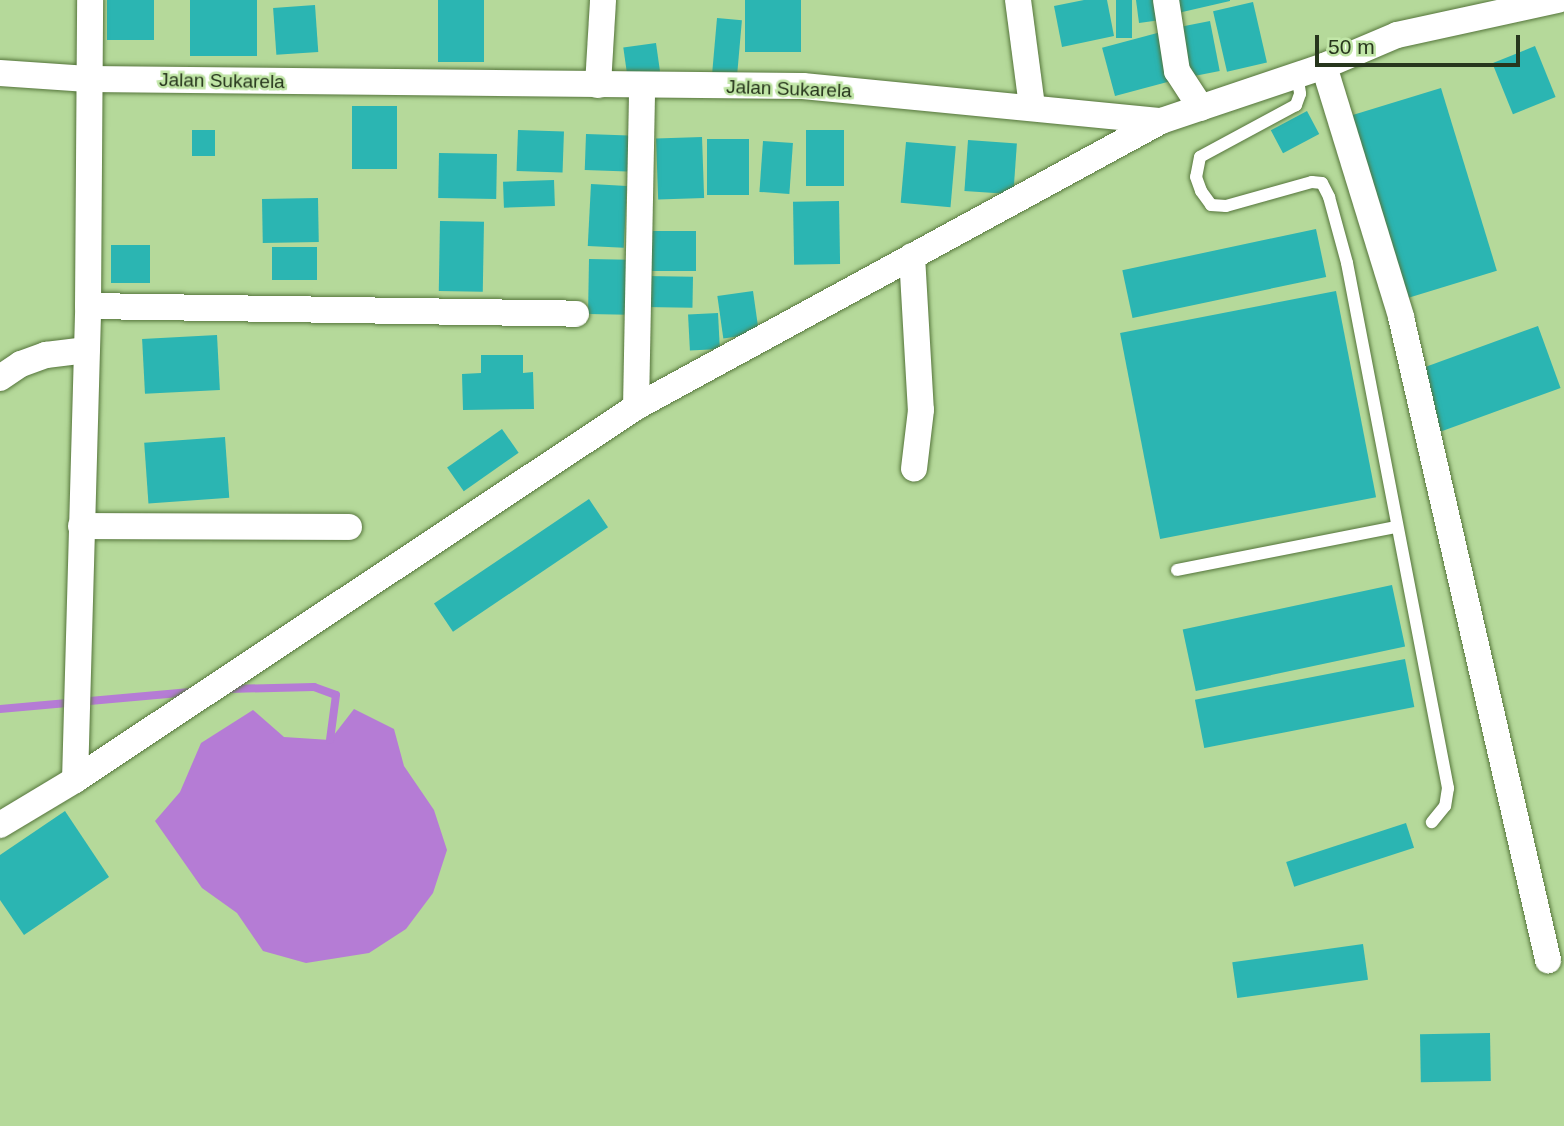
<!DOCTYPE html>
<html>
<head>
<meta charset="utf-8">
<style>
	body { margin:0 }
	#map { position:relative; width:1564px; height:1126px; overflow:hidden; background:#b5d99a; font-family:Arial,sans-serif }
	div>[style] { position:absolute }
	.water>* { inset:0; background:#b57cd5 }
	.stream>* { height:8px; margin:-4px; padding:0 4px; transform-origin:4px; border-radius:4px; background:#b57cd5 }
	.building>* { inset:0; background:#2bb5b2; transform-origin:0 0 }
	.roads { filter:drop-shadow(0 0 2px #55753b) drop-shadow(0 0 2px #55753b) }
	.service>* { height:12px; margin:-6px; padding:0 6px; transform-origin:6px; border-radius:6px; background:#fff }
	.minor>* { height:26px; margin:-13px; padding:0 13px; transform-origin:13px; border-radius:13px; background:#fff }
	span { translate:-50% -50%; white-space:nowrap; text-align:center; line-height:1.15; -webkit-text-stroke:5px #c1e6a7; paint-order:stroke }
	.street-label { font-size:19px; color:#27361d }
	.scale { position:absolute; left:1315px; top:35px; width:205px; height:32px; box-sizing:border-box; border:4px solid #27361d; border-top:0; padding-left:9px; font-size:21px; line-height:24px; white-space:nowrap; color:#27361d; -webkit-text-stroke:5px #c1e6a7; paint-order:stroke }
</style>
</head>
<body>
<div id="map">
	<div class="water">
		<i style="clip-path:polygon(354px 709px,394px 729px,404px 766px,434px 810px,447px 850px,433px 893px,406px 929px,369px 953px,306px 963px,263px 951px,237px 913px,202px 888px,155px 821px,180px 792px,201px 743px,253px 710px,284px 737px,330px 740px)"></i>
	</div>
	<div class="stream">
		<i style="left:227px;top:689px;width:87px;rotate:-1.3deg"></i>
		<i style="left:314px;top:687px;width:23px;rotate:20deg"></i>
		<i style="left:336px;top:695px;width:45px;rotate:97.6deg"></i>
		<i style="left:0;top:709px;width:191px;rotate:-5.1deg"></i>
	</div>
	<div class="building">
		<i style="left:107px;top:0;width:47px;height:40px"></i>
		<i style="left:190px;top:0;width:67px;height:56px"></i>
		<i style="left:438px;top:0;width:46px;height:62px"></i>
		<i style="left:745px;top:0;width:56px;height:52px"></i>
		<i style="clip-path:polygon(1084px 0,1107px 0,1114px 36px,1062px 47px,1054px 6px)"></i>
		<i style="left:1116px;top:0;width:16px;height:38px"></i>
		<i style="clip-path:polygon(1136px 0,1166px 0,1168px 19px,1139px 23px)"></i>
		<i style="clip-path:polygon(1175px 0,1230px 0,1230px 1px,1178px 13px)"></i>
		<i style="left:1253px;top:2px;width:62px;height:41px;rotate:77deg"></i>
		<i style="left:315px;top:5px;width:47px;height:42px;rotate:86deg"></i>
		<i style="left:717px;top:18px;width:25px;height:59px;rotate:5deg"></i>
		<i style="left:1210px;top:21px;width:51px;height:35px;rotate:79deg"></i>
		<i style="left:1161px;top:32px;width:50px;height:61px;rotate:75deg"></i>
		<i style="left:656px;top:43px;width:30px;height:33px;rotate:82deg"></i>
		<i style="left:1535px;top:46px;width:55px;height:46px;rotate:68deg"></i>
		<i style="left:1441px;top:88px;width:191px;height:94px;rotate:73deg"></i>
		<i style="left:352px;top:106px;width:45px;height:63px"></i>
		<i style="left:1307px;top:111px;width:26px;height:41px;rotate:62deg"></i>
		<i style="left:192px;top:130px;width:23px;height:26px"></i>
		<i style="left:518px;top:130px;width:46px;height:41px;rotate:2deg"></i>
		<i style="left:806px;top:130px;width:38px;height:56px"></i>
		<i style="left:586px;top:134px;width:50px;height:36px;rotate:2deg"></i>
		<i style="left:702px;top:137px;width:61px;height:46px;rotate:88deg"></i>
		<i style="left:749px;top:139px;width:56px;height:42px;rotate:90deg"></i>
		<i style="left:968px;top:140px;width:49px;height:51px;rotate:4deg"></i>
		<i style="left:763px;top:141px;width:30px;height:51px;rotate:4deg"></i>
		<i style="left:906px;top:142px;width:50px;height:61px;rotate:5deg"></i>
		<i style="left:439px;top:153px;width:58px;height:45px;rotate:1deg"></i>
		<i style="left:554px;top:180px;width:26px;height:51px;rotate:88deg"></i>
		<i style="left:591px;top:184px;width:36px;height:62px;rotate:3deg"></i>
		<i style="left:318px;top:198px;width:44px;height:56px;rotate:89deg"></i>
		<i style="left:839px;top:201px;width:63px;height:46px;rotate:89deg"></i>
		<i style="left:440px;top:221px;width:44px;height:70px;rotate:1deg"></i>
		<i style="left:1316px;top:229px;width:49px;height:198px;rotate:78deg"></i>
		<i style="left:644px;top:231px;width:52px;height:40px"></i>
		<i style="left:111px;top:245px;width:39px;height:38px"></i>
		<i style="left:272px;top:247px;width:45px;height:33px"></i>
		<i style="left:589px;top:259px;width:40px;height:55px;rotate:1deg"></i>
		<i style="left:645px;top:276px;width:48px;height:31px;rotate:1deg"></i>
		<i style="left:753px;top:291px;width:43px;height:36px;rotate:82deg"></i>
		<i style="left:1336px;top:291px;width:210px;height:220px;rotate:79deg"></i>
		<i style="left:718px;top:313px;width:36px;height:30px;rotate:87deg"></i>
		<i style="left:1538px;top:326px;width:66px;height:128px;rotate:70deg"></i>
		<i style="left:217px;top:335px;width:55px;height:75px;rotate:87deg"></i>
		<i style="clip-path:polygon(481px 355px,523px 355px,523px 373px,533px 372px,534px 409px,463px 410px,462px 374px,481px 373px)"></i>
		<i style="left:502px;top:429px;width:29px;height:67px;rotate:55deg"></i>
		<i style="left:225px;top:437px;width:61px;height:81px;rotate:86deg"></i>
		<i style="left:589px;top:499px;width:34px;height:187px;rotate:56deg"></i>
		<i style="left:1392px;top:585px;width:63px;height:214px;rotate:78deg"></i>
		<i style="left:1405px;top:659px;width:49px;height:214px;rotate:79deg"></i>
		<i style="clip-path:polygon(65px 811px,109px 877px,24px 935px,0 900px,0 855px)"></i>
		<i style="left:1406px;top:823px;width:26px;height:126px;rotate:72deg"></i>
		<i style="left:1363px;top:944px;width:36px;height:132px;rotate:82deg"></i>
		<i style="left:1490px;top:1033px;width:48px;height:70px;rotate:89deg"></i>
	</div>
	<div class="roads">
		<div class="service">
			<i style="left:1297px;top:74px;width:20px;rotate:81deg"></i>
			<i style="left:1300px;top:94px;width:12px;rotate:110deg"></i>
			<i style="left:1296px;top:105px;width:109px;rotate:151.6deg"></i>
			<i style="left:1200px;top:157px;width:20px;rotate:101deg"></i>
			<i style="left:1196px;top:177px;width:15px;rotate:70deg"></i>
			<i style="left:1201px;top:191px;width:17px;rotate:54deg"></i>
			<i style="left:1211px;top:205px;width:15px;rotate:4deg"></i>
			<i style="left:1226px;top:206px;width:89px;rotate:-15.6deg"></i>
			<i style="left:1312px;top:182px;width:10px;rotate:6deg"></i>
			<i style="left:1322px;top:183px;width:16px;rotate:63deg"></i>
			<i style="left:1329px;top:197px;width:68px;rotate:74.7deg"></i>
			<i style="left:1347px;top:263px;width:535px;rotate:79.11deg"></i>
			<i style="left:1448px;top:788px;width:18px;rotate:99deg"></i>
			<i style="left:1445px;top:806px;width:21px;rotate:129deg"></i>
			<i style="left:1177px;top:570px;width:224px;rotate:-11.1deg"></i>
		</div>
		<div class="minor">
			<i style="left:1018px;top:0;width:108px;rotate:82.5deg"></i>
			<i style="left:1166px;top:0;width:72px;rotate:81.2deg"></i>
			<i style="left:1177px;top:71px;width:44px;rotate:57deg"></i>
			<i style="left:1324px;top:66px;width:263px;rotate:72.9deg"></i>
			<i style="left:1401px;top:317px;width:660px;rotate:77.12deg"></i>
			<i style="left:0;top:73px;width:88px;rotate:3.9deg"></i>
			<i style="left:88px;top:79px;width:715px;rotate:0.56deg"></i>
			<i style="left:803px;top:86px;width:360px;rotate:5.6deg"></i>
			<i style="left:1161px;top:121px;width:172px;rotate:-18.6deg"></i>
			<i style="left:1324px;top:66px;width:79px;rotate:-23deg"></i>
			<i style="left:1397px;top:35px;width:165px;rotate:-12.3deg"></i>
			<i style="left:598px;top:85px;width:85px;rotate:-86.6deg"></i>
			<i style="left:912px;top:256px;width:154px;rotate:86.7deg"></i>
			<i style="left:921px;top:410px;width:59px;rotate:96.8deg"></i>
			<i style="left:88px;top:306px;width:488px;rotate:0.9deg"></i>
			<i style="left:0;top:378px;width:25px;rotate:-34deg"></i>
			<i style="left:21px;top:364px;width:27px;rotate:-20deg"></i>
			<i style="left:46px;top:355px;width:41px;rotate:-7deg"></i>
			<i style="left:636px;top:407px;width:322px;rotate:-88.9deg"></i>
			<i style="left:81px;top:526px;width:268px;rotate:0.2deg"></i>
			<i style="left:75px;top:780px;width:474px;rotate:-88.4deg"></i>
			<i style="left:88px;top:306px;width:306px;rotate:-89.6deg"></i>
			<i style="left:0;top:825px;width:87px;rotate:-31deg"></i>
			<i style="left:75px;top:780px;width:674px;rotate:-33.62deg"></i>
			<i style="left:636px;top:407px;width:598px;rotate:-28.58deg"></i>
		</div>
	</div>
	<div class="street-label">
		<span style="left:222px;top:81px;rotate:1deg">Jalan Sukarela</span>
		<span style="left:789px;top:89px;rotate:2deg">Jalan Sukarela</span>
	</div>
	<div class="scale">50 m</div>
</div>
</body>
</html>
